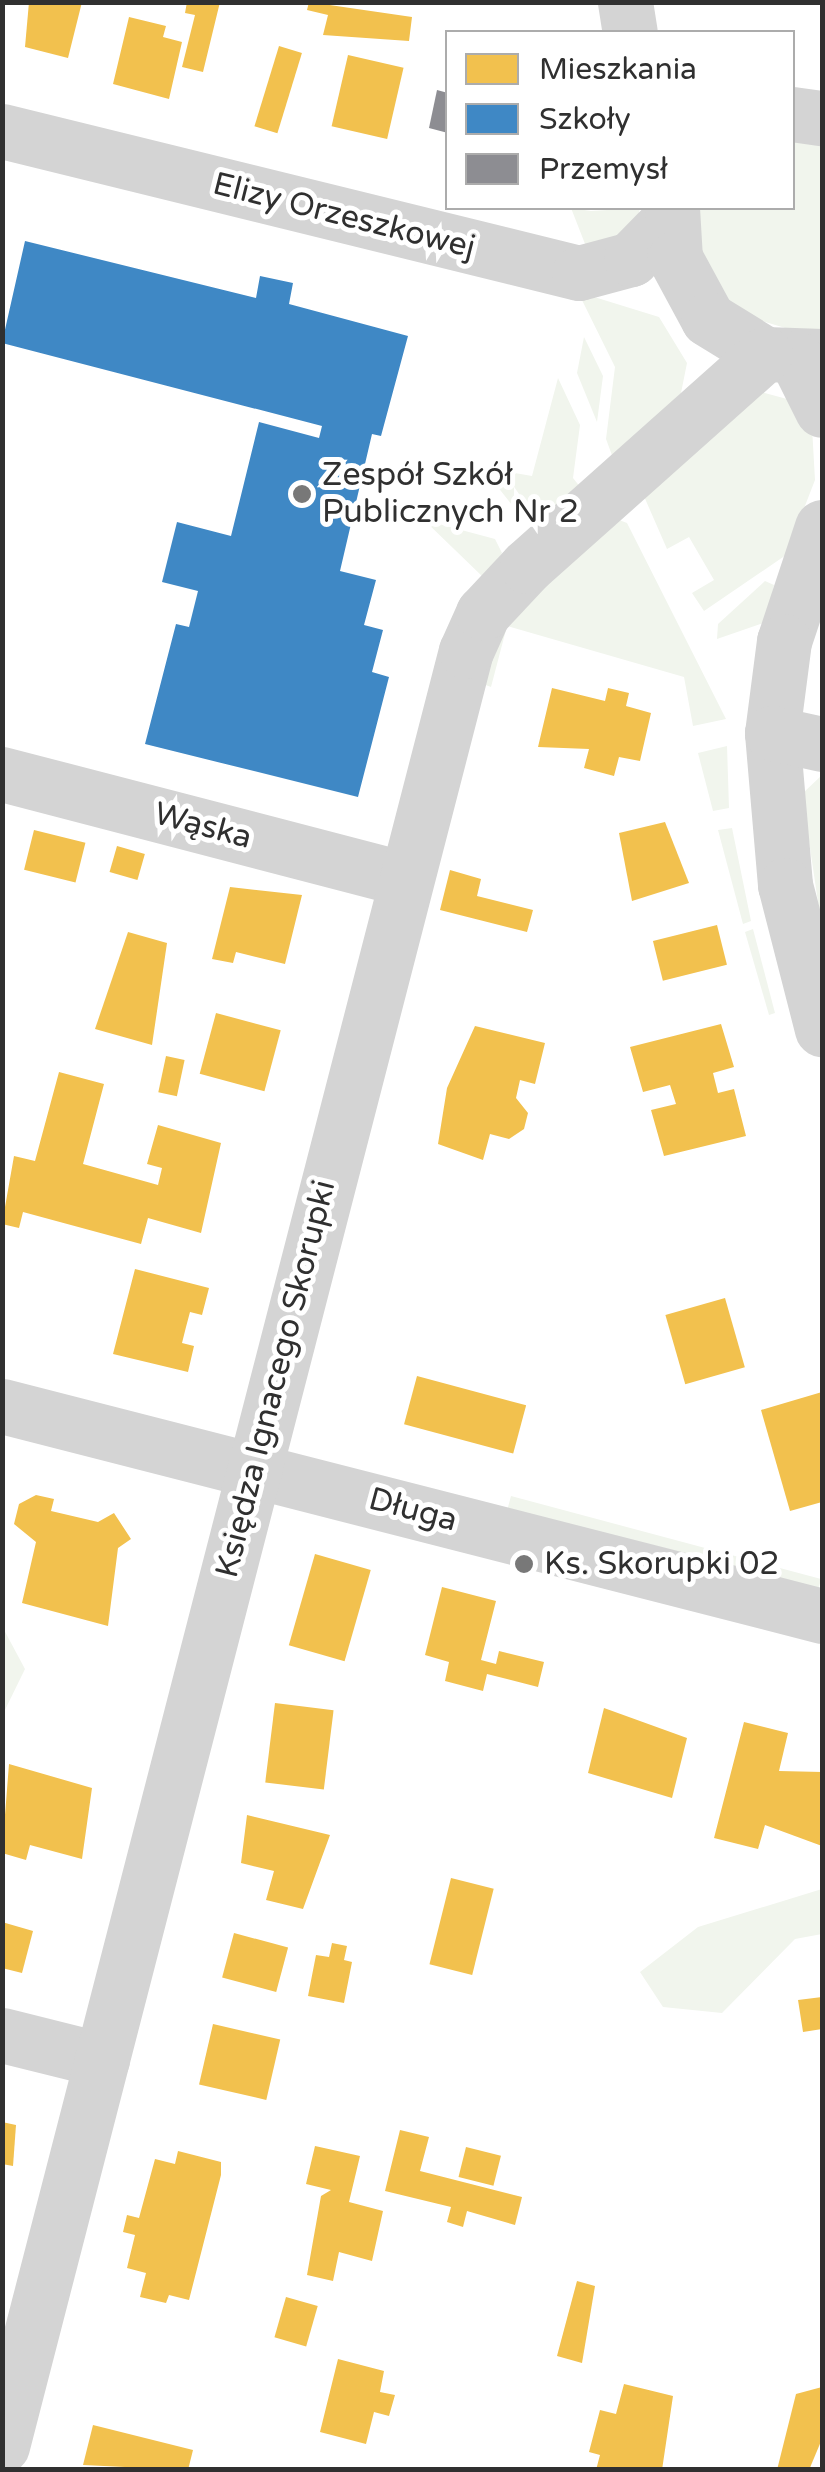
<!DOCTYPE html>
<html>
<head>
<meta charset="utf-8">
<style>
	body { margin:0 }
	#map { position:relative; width:825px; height:2472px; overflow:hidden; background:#fff; font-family:"Varela Round",sans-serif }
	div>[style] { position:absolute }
	.green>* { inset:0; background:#f1f5ed; transform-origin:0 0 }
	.homes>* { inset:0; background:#f2c14e; transform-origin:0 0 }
	.schools>* { inset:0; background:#3f88c5 }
	.industry>* { inset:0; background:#8d8d92 }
	.minor>* { height:55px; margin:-27.5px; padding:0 27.5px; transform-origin:27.5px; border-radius:27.5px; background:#d4d4d4 }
	.dots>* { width:28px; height:28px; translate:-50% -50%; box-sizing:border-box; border:5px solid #fff; border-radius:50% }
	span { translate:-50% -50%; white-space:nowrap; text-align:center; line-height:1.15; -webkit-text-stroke:10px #fff; paint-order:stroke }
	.street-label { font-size:32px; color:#303030 }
	.poi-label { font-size:32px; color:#303030 }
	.left { translate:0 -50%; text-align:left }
	.frame { position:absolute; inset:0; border:5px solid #303030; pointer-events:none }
	.legend { position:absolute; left:445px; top:30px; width:350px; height:180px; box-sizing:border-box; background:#fff; border:2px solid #acacac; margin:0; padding:12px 18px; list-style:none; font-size:30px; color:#303030 }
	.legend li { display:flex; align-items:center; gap:20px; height:50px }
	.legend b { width:50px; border:2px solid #acacac }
</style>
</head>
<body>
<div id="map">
	<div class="green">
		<i style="clip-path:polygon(793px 133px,822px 139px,822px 339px,745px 316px,709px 285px,690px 208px,792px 208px)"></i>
		<i style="clip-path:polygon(571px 208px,591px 211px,640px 208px,635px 230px,587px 249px)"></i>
		<i style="clip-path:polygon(578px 292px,659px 317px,687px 363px,681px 393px,613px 458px,606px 439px,615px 367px)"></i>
		<i style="clip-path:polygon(584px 337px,603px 376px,597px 422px,577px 373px)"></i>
		<i style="clip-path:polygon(558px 378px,580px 425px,573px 478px,581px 488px,543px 518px,523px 519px,497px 486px,509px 472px,532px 476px)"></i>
		<i style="clip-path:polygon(761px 392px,787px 399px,812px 427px,815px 480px,786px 555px,704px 611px,692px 593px,714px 580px,689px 537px,667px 549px,643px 494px)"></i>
		<i style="clip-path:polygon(606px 515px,627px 523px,726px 719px,693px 726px,684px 677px,507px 626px,491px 687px,475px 681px,489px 640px)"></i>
		<i style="clip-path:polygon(424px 520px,495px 539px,502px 553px,484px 578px)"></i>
		<i style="clip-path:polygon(765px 581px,774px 585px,766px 622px,717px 639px,718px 624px)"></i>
		<i style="clip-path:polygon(727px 746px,729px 808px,713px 811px,698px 753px)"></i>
		<i style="clip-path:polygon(822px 775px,822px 929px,802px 794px)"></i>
		<i style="clip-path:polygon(732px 828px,751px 921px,743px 924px,718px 830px)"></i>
		<i style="clip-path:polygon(753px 929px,775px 1013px,769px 1015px,745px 932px)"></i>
		<i style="left:511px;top:1496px;width:321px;height:19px;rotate:15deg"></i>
		<i style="clip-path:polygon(3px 1628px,25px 1669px,3px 1714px)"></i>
		<i style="clip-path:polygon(822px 1889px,822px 1934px,795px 1939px,722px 2013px,663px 2007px,640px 1972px,698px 1927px)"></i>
	</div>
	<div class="homes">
		<i style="clip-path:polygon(29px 2px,82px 2px,68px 58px,25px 47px)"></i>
		<i style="clip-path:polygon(187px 2px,220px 2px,203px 72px,182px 67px,195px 15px,185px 13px)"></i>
		<i style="clip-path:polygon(309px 2px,412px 17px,409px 41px,323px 35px,328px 15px,307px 10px)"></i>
		<i style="clip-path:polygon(129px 17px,166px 26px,163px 37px,182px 42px,169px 99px,113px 84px)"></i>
		<i style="left:279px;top:46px;width:24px;height:84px;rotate:17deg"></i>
		<i style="left:348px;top:55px;width:57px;height:73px;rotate:13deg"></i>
		<i style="clip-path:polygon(552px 688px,605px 701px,608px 688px,629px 693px,626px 706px,651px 713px,640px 761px,619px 757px,614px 776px,584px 768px,589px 749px,538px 747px)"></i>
		<i style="clip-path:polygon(665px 822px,689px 883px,632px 901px,619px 833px)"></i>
		<i style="left:34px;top:830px;width:53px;height:41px;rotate:14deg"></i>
		<i style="left:117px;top:846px;width:29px;height:27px;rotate:16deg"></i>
		<i style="clip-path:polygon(450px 870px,481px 879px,477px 896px,533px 910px,527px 932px,440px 910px)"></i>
		<i style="clip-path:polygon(230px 887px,302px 895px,285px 964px,236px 952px,233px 963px,212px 959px)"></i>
		<i style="left:717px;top:925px;width:41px;height:66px;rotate:76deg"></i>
		<i style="clip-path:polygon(128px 932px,167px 943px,152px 1045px,95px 1029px)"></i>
		<i style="left:216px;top:1013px;width:67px;height:63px;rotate:15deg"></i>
		<i style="clip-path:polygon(721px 1024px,734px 1067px,713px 1073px,718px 1093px,734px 1089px,746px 1136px,664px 1156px,651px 1110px,676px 1104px,670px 1085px,643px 1092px,630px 1047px)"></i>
		<i style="clip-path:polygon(475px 1026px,545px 1043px,535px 1084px,520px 1080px,516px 1098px,528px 1113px,524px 1129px,509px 1139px,490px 1134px,483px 1160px,438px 1144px,447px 1088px)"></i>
		<i style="left:166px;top:1056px;width:19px;height:37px;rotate:12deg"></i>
		<i style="clip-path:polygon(59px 1072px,104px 1084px,83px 1164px,158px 1185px,162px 1168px,147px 1164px,158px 1125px,221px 1143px,201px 1233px,148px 1218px,141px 1244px,23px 1212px,19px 1228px,2px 1224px,14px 1156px,35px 1161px)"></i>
		<i style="clip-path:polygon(135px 1269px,209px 1288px,202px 1315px,190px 1312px,186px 1327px,182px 1343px,194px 1346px,188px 1372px,113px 1354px)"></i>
		<i style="left:725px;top:1298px;width:72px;height:62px;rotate:74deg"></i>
		<i style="left:417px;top:1376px;width:113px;height:50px;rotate:15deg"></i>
		<i style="clip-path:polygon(822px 1392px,822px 1502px,790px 1511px,761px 1410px)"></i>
		<i style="clip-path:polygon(36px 1495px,54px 1499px,51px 1511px,98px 1522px,114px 1513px,131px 1539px,118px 1548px,108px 1626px,22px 1603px,36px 1542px,14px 1524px,19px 1504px)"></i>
		<i style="left:315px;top:1554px;width:58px;height:95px;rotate:16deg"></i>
		<i style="clip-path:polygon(442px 1587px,496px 1601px,481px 1660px,496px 1664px,499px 1651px,544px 1662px,538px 1687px,487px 1674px,483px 1691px,445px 1681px,449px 1662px,425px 1655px)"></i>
		<i style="left:275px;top:1703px;width:59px;height:80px;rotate:7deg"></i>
		<i style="clip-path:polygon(604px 1708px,687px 1738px,672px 1798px,588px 1773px)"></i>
		<i style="clip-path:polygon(744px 1722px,788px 1733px,779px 1771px,822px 1772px,822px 1846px,765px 1825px,758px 1849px,714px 1838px)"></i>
		<i style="clip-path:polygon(9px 1764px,92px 1788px,82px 1859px,30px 1845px,26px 1860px,2px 1853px)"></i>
		<i style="clip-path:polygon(247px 1815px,330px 1835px,303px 1909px,266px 1900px,274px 1871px,241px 1863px)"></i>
		<i style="left:451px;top:1878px;width:44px;height:89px;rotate:14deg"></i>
		<i style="clip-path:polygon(2px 1922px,33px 1931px,22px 1973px,2px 1968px)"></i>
		<i style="left:234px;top:1933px;width:56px;height:46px;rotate:15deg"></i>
		<i style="clip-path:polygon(332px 1943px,347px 1946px,344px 1960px,352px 1962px,344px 2003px,308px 1996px,316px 1955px,329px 1957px)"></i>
		<i style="clip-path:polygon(822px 1997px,822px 2029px,803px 2032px,798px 2000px)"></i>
		<i style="left:213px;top:2024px;width:69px;height:62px;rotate:13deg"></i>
		<i style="clip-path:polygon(2px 2122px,16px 2125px,13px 2166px,2px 2164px)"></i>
		<i style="clip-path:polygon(400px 2130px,429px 2137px,420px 2171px,522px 2197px,515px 2225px,467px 2211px,463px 2227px,447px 2222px,451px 2207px,385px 2191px)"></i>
		<i style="clip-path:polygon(315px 2146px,360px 2156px,349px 2202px,383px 2211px,372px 2261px,339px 2252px,333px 2281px,307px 2275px,321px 2196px,331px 2190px,306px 2184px)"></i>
		<i style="left:466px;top:2147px;width:36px;height:31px;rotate:14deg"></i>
		<i style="clip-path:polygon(178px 2151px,221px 2162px,221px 2175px,189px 2300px,169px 2295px,166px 2303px,140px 2297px,146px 2273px,127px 2268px,135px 2235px,123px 2232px,127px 2215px,139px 2218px,155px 2159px,175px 2164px)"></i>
		<i style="clip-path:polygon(577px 2281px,595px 2286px,582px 2363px,557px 2356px)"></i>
		<i style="left:286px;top:2297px;width:33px;height:42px;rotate:16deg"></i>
		<i style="clip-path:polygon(338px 2359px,384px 2371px,380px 2392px,395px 2395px,389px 2416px,374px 2412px,366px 2444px,320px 2432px)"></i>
		<i style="clip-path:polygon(624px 2384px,673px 2396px,662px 2470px,596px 2470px,600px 2455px,589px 2452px,600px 2410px,616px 2414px)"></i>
		<i style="clip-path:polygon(822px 2387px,822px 2439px,809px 2470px,777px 2470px,796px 2394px)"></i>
		<i style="clip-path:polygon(93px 2425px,193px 2450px,188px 2470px,83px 2465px)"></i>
	</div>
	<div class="schools">
		<i style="clip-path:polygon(25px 241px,256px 298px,260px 276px,293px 283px,289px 304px,408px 336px,381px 436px,372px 434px,340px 571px,376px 580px,364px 625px,383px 630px,372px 672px,389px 677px,358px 797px,145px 744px,176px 624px,189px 627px,198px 591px,162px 582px,177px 522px,231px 536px,259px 422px,319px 438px,322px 426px,2px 343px)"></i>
	</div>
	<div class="industry">
		<i style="clip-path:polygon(437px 90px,448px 93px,448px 133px,429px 128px)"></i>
	</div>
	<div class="minor">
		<i style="left:625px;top:2px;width:30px;rotate:81deg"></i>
		<i style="left:792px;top:114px;width:30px;rotate:8deg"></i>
		<i style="left:2px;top:131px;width:594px;rotate:13.83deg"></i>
		<i style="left:579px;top:273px;width:54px;rotate:-15.1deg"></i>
		<i style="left:631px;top:259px;width:56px;rotate:-45.7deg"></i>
		<i style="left:672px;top:208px;width:50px;rotate:86.6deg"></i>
		<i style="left:675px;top:258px;width:69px;rotate:61.6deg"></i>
		<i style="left:708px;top:319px;width:67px;rotate:31.6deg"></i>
		<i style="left:765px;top:354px;width:57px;rotate:2deg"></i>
		<i style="left:796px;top:358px;width:58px;rotate:63.4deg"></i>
		<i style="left:822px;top:527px;width:120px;rotate:108.4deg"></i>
		<i style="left:784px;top:641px;width:93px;rotate:97.4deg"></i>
		<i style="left:772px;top:733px;width:153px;rotate:85.1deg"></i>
		<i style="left:785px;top:885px;width:149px;rotate:75.6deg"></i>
		<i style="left:772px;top:733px;width:51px;rotate:12.4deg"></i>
		<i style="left:2px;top:774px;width:415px;rotate:14.6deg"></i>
		<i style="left:2px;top:1406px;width:846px;rotate:14.36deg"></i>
		<i style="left:2px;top:2035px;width:103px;rotate:14deg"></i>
		<i style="left:2px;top:2446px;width:1854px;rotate:-75.51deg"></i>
		<i style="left:466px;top:651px;width:42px;rotate:-65.9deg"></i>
		<i style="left:483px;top:613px;width:64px;rotate:-46.9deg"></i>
		<i style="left:527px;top:566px;width:319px;rotate:-41.7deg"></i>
	</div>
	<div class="dots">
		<i style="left:302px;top:494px;background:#787878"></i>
		<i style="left:524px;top:1564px;background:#787878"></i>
	</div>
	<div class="street-label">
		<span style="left:344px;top:216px;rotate:14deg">Elizy Orzeszkowej</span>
		<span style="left:203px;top:826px;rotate:15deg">Wąska</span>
		<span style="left:276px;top:1379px;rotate:-76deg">Księdza Ignacego Skorupki</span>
		<span style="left:413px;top:1510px;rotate:15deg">Długa</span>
	</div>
	<div class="poi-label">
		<span class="left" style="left:322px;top:494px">Zespół Szkół<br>Publicznych Nr 2</span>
		<span class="left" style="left:544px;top:1564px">Ks. Skorupki 02</span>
	</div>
	<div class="frame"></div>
	<ul class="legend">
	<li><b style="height:28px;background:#f2c14e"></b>Mieszkania</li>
	<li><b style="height:28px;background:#3f88c5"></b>Szkoły</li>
	<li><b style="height:28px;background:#8d8d92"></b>Przemysł</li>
	</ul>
</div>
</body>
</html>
